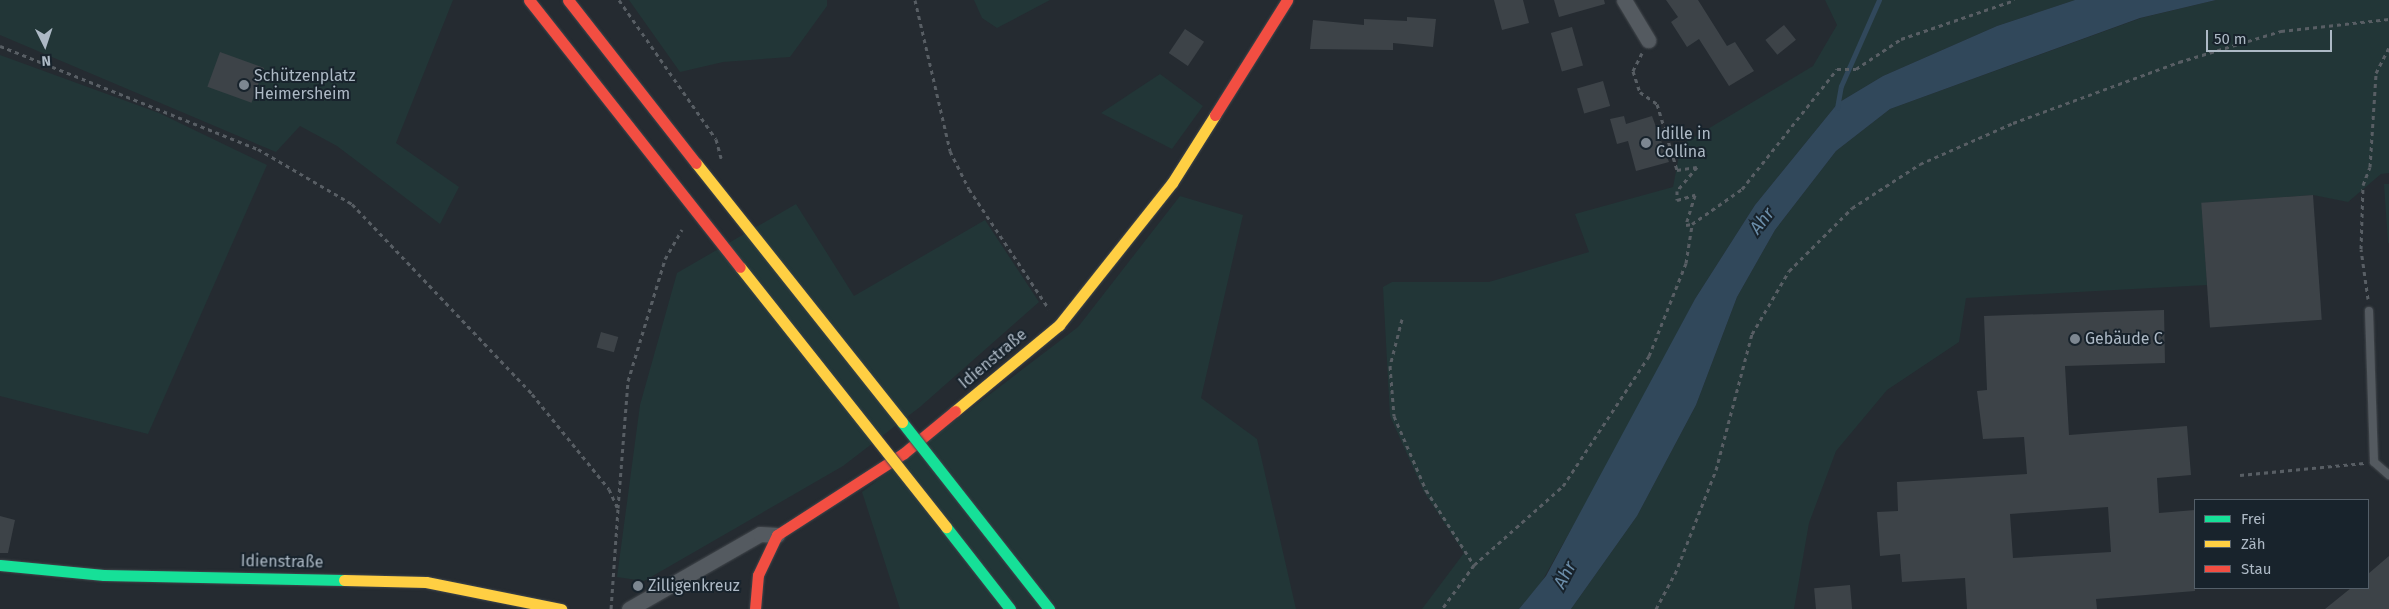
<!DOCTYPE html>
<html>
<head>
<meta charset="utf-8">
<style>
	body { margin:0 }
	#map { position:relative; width:2389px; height:609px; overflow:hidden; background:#252b31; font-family:"Fira Sans",sans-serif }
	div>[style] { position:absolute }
	.green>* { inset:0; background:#223637 }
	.water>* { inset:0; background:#31485b }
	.stream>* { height:5px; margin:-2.5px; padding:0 2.5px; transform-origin:2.5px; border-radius:2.5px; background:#31485b }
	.building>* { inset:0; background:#3d4348; transform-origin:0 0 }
	.path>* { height:3px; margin-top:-1.5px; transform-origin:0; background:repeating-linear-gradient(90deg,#585e64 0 4px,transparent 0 8px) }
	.roads { filter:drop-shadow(0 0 1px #42474c) drop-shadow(0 0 1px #42474c) }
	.lane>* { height:8px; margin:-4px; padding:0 4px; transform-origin:4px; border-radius:4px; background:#545a60 }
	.street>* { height:15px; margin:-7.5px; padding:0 7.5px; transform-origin:7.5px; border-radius:7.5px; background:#545a60 }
	.fast>* { height:11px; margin:-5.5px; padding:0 5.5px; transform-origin:5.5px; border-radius:5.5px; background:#16e098 }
	.slow>* { height:11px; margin:-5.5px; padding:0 5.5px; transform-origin:5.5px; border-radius:5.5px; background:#ffcf43 }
	.jam>* { height:11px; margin:-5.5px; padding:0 5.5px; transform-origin:5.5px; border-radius:5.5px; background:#f24e42 }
	.bridges { filter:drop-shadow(0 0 1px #41474e) drop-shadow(0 0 1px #41474e) }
	.fast-bridge>* { height:11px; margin:-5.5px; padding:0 5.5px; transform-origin:5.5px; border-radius:5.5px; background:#16e098 }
	.slow-bridge>* { height:11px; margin:-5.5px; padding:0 5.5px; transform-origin:5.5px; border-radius:5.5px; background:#ffcf43 }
	.jam-bridge>* { height:11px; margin:-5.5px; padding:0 5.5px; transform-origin:5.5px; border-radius:5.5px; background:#f24e42 }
	.dots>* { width:14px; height:14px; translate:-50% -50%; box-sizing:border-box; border:2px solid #18232c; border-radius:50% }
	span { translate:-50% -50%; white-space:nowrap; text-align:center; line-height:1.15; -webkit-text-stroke:4px #18232c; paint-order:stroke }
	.poi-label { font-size:16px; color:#adb9c5 }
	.left { translate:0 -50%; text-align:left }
	.street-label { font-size:16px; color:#adb9c5 }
	.water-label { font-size:18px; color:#6c8eaa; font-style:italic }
	.legend { position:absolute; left:2194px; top:499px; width:175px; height:90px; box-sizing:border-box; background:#18232c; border:1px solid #545f69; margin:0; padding:6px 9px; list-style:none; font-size:15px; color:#adb9c5 }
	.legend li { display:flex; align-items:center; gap:10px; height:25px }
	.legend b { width:25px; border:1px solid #545f69 }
	.north { position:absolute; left:20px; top:20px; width:50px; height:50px; -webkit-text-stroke:4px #18232c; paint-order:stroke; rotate:176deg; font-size:14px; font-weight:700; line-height:20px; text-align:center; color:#adb9c5 }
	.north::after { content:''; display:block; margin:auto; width:18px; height:22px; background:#adb9c5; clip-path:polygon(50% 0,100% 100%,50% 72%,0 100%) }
	.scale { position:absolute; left:2206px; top:30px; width:126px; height:22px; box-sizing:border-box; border:2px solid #adb9c5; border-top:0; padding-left:6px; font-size:15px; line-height:18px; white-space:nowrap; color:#adb9c5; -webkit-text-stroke:4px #18232c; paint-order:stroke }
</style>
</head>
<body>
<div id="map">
	<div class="green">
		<i style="clip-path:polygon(0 0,453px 0,396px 143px,459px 187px,440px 224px,337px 146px,300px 126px,276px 152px,0 35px)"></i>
		<i style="clip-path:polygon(629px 0,827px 0,827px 6px,790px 57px,723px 62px,680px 72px)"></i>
		<i style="clip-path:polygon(974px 0,1050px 0,997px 28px,982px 18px)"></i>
		<i style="clip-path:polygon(1825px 0,2075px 0,1997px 26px,1883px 76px,1838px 103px,1755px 205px,1695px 299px,1636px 414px,1541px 583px,1519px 609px,1422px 609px,1464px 553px,1424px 492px,1390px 416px,1383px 287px,1392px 282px,1489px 282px,1589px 252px,1575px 214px,1673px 187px,1681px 145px,1813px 66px,1837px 25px)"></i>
		<i style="clip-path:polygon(2216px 0,2389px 0,2389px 173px,2381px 174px,2348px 202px,2313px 195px,2202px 203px,2207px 285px,1966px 298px,1959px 342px,1887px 390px,1836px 451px,1809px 523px,1794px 609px,1571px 609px,1637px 516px,1696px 405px,1737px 297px,1775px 230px,1836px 151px,1890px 109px,2141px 18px)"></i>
		<i style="clip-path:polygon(0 55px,159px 113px,267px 165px,148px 434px,0 396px)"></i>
		<i style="clip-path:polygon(1160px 74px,1203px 106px,1172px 149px,1101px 113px)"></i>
		<i style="clip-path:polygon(2384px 184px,2389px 184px,2389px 243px,2388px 243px)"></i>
		<i style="clip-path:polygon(1180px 196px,1243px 215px,1201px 398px,1257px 439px,1296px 609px,900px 609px,862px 492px,1078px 327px)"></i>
		<i style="clip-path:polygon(796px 204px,854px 296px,985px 220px,1039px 302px,920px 407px,843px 466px,644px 581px,617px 577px,640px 405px,677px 273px)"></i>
	</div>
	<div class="water">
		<i style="clip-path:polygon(2075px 0,2216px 0,2140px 18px,1890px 109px,1836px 151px,1775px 230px,1737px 297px,1696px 405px,1637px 516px,1571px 609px,1519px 609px,1546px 576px,1695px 299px,1755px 205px,1838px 103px,1883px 76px,1997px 26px)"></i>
	</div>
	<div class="stream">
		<i style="left:1837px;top:108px;width:22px;rotate:-80deg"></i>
		<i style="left:1841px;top:86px;width:94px;rotate:-66.2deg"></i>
	</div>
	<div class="building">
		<i style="clip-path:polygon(1494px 0,1523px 0,1529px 23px,1502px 30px)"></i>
		<i style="clip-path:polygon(1554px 0,1604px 0,1605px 4px,1559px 17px)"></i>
		<i style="clip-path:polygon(1666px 0,1698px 0,1727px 46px,1735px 42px,1754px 71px,1729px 86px,1699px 39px,1687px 47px,1671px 22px,1678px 17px)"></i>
		<i style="clip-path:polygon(1407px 17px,1436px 19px,1433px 47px,1393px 43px,1393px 50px,1310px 49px,1313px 20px,1364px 25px,1364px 19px,1407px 21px)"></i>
		<i style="left:1784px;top:25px;width:19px;height:24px;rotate:51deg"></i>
		<i style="left:1572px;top:27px;width:40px;height:22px;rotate:74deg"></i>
		<i style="left:1185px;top:29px;width:23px;height:29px;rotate:34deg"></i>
		<i style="left:220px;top:52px;width:47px;height:37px;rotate:20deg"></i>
		<i style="left:1603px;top:81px;width:26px;height:27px;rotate:74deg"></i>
		<i style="clip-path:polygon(1624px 116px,1626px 124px,1652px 116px,1669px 162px,1636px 171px,1628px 141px,1617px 144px,1610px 119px)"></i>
		<i style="left:2313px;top:195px;width:125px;height:112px;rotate:86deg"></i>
		<i style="clip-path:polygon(evenodd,2164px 310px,2165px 363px,2065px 366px,2069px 435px,2187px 426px,2191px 475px,2157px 478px,2159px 513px,2195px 510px,2195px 591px,2096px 599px,2097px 609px,1967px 609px,1965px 578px,1902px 582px,1900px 554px,1880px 556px,1877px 512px,1898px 511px,1897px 482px,2027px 474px,2024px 437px,1983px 439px,1977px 391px,1987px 390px,1984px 316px,2164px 310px,2108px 507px,2111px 552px,2013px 558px,2010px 514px,2108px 507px)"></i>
		<i style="left:601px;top:332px;width:18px;height:16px;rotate:16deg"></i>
		<i style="clip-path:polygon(0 516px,15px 520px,8px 553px,0 553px)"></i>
		<i style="clip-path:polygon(2389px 556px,2389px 609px,2325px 609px,2351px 588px,2368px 588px,2368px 574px)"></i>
		<i style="left:1850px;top:585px;width:24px;height:36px;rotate:85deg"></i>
	</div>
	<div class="path">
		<i style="left:619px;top:0;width:169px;rotate:55.1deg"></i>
		<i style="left:716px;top:139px;width:20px;rotate:75deg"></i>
		<i style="left:915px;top:0;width:155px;rotate:76.9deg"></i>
		<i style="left:950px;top:151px;width:42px;rotate:63.4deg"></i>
		<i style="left:969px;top:189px;width:144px;rotate:56.3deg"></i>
		<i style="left:0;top:46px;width:278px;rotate:21.8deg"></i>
		<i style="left:258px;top:149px;width:109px;rotate:30.3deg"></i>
		<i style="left:352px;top:204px;width:262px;rotate:46.5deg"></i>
		<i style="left:532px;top:394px;width:122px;rotate:51deg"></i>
		<i style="left:609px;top:489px;width:22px;rotate:66deg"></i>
		<i style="left:618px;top:509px;width:100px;rotate:94deg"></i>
		<i style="left:1642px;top:53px;width:20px;rotate:117deg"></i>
		<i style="left:1633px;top:71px;width:22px;rotate:72deg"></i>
		<i style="left:1640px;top:92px;width:21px;rotate:35deg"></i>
		<i style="left:1657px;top:104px;width:69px;rotate:73.1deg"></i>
		<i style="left:1677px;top:170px;width:20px;rotate:-9deg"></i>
		<i style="left:1697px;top:167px;width:31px;rotate:130deg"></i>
		<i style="left:1677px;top:191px;width:9px;rotate:90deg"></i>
		<i style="left:1677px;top:200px;width:19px;rotate:-16deg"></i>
		<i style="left:1695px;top:195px;width:31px;rotate:107deg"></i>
		<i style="left:1686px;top:225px;width:6px;rotate:-9deg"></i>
		<i style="left:2368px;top:299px;width:50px;rotate:-98deg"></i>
		<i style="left:2361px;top:249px;width:64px;rotate:-88.2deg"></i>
		<i style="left:2363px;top:185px;width:19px;rotate:-69deg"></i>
		<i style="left:2370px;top:167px;width:94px;rotate:-86.3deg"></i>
		<i style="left:2376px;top:73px;width:28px;rotate:-63deg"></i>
		<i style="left:1402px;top:319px;width:49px;rotate:104.3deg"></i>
		<i style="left:1390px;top:366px;width:50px;rotate:85.4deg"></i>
		<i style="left:1394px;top:416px;width:81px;rotate:66.6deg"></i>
		<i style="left:1426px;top:490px;width:89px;rotate:57.4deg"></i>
		<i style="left:1474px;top:565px;width:54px;rotate:126deg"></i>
		<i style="left:2240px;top:475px;width:125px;rotate:-5.5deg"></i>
		<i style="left:618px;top:508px;width:127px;rotate:-85.5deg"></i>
		<i style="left:628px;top:381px;width:127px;rotate:-73.1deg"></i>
		<i style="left:665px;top:259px;width:34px;rotate:-60deg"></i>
		<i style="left:1474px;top:565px;width:119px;rotate:-41.6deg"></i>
		<i style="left:1563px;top:486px;width:156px;rotate:-56.5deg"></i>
		<i style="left:1649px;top:356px;width:100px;rotate:-68.3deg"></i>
		<i style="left:1686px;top:263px;width:39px;rotate:-81deg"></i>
		<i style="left:1692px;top:224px;width:61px;rotate:-35deg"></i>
		<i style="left:1742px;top:189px;width:153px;rotate:-51.6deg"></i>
		<i style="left:1837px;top:69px;width:19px"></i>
		<i style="left:1856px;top:69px;width:54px;rotate:-33.7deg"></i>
		<i style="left:1901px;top:39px;width:120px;rotate:-18.9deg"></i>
		<i style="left:1656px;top:609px;width:40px;rotate:-62deg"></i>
		<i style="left:1675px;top:574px;width:112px;rotate:-68.5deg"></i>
		<i style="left:1716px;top:470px;width:141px;rotate:-75.2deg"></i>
		<i style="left:1752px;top:334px;width:73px;rotate:-59.6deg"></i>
		<i style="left:1789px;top:271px;width:89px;rotate:-45deg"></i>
		<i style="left:1852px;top:208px;width:81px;rotate:-32.9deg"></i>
		<i style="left:1920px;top:164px;width:102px;rotate:-23.8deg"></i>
		<i style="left:2013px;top:123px;width:177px;rotate:-20.2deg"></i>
		<i style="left:2179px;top:62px;width:107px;rotate:-16.9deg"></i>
		<i style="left:2281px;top:31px;width:109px;rotate:-6.3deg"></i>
	</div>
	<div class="roads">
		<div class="lane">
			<i style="left:2369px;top:311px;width:151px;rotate:88.1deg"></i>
			<i style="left:2374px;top:462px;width:20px;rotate:41deg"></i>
		</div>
		<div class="street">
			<i style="left:1624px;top:0;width:47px;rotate:59deg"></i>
			<i style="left:629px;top:609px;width:151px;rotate:-29.8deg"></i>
			<i style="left:760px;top:534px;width:17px;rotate:3deg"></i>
		</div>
		<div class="fast">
			<i style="left:0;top:565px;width:104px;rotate:5.5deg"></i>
			<i style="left:104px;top:575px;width:240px;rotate:1.2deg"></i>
		</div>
		<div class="slow">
			<i style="left:955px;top:411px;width:135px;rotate:-39.6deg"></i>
			<i style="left:1059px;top:325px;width:181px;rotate:-51.5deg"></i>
			<i style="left:1172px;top:183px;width:80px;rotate:-57.7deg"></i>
			<i style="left:344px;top:580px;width:82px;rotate:1.4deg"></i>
			<i style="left:426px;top:582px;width:138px;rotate:11.3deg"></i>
		</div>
		<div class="jam">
			<i style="left:1215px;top:115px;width:136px;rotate:-57.9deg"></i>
			<i style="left:755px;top:609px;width:34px;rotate:-85deg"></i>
			<i style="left:758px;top:575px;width:44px;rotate:-64.6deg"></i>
			<i style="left:777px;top:535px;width:151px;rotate:-32.8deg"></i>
			<i style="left:904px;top:453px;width:66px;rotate:-39.5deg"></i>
		</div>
	</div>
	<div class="bridges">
		<div class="fast-bridge">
			<i style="left:902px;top:422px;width:238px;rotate:51.8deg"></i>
			<i style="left:946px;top:527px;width:104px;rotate:52deg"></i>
		</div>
		<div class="slow-bridge">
			<i style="left:696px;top:163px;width:331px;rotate:51.5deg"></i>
			<i style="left:740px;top:267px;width:332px;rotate:51.6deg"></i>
		</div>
		<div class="jam-bridge">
			<i style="left:529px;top:0;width:340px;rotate:51.7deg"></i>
			<i style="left:568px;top:0;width:207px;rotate:51.9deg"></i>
		</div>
	</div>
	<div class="dots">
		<i style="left:244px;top:85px;background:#7d8791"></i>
		<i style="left:1646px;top:143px;background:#7d8791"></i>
		<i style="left:2075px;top:339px;background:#7d8791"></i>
		<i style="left:638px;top:586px;background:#7d8791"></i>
	</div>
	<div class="poi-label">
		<span class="left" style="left:254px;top:85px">Schützenplatz<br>Heimersheim</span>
		<span class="left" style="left:1656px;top:143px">Idille in<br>Collina</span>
		<span class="left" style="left:2085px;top:339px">Gebäude C</span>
		<span class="left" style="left:648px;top:586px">Zilligenkreuz</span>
	</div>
	<div class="street-label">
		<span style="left:993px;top:359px;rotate:-40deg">Idienstraße</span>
		<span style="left:282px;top:562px;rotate:1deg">Idienstraße</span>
	</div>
	<div class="water-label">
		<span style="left:1762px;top:221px;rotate:-52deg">Ahr</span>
		<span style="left:1565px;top:575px;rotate:-62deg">Ahr</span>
	</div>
	<ul class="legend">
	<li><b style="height:6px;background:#16e098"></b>Frei</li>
	<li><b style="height:6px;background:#ffcf43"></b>Zäh</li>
	<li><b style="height:6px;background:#f24e42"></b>Stau</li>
	</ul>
	<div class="north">N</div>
	<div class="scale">50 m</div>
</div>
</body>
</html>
